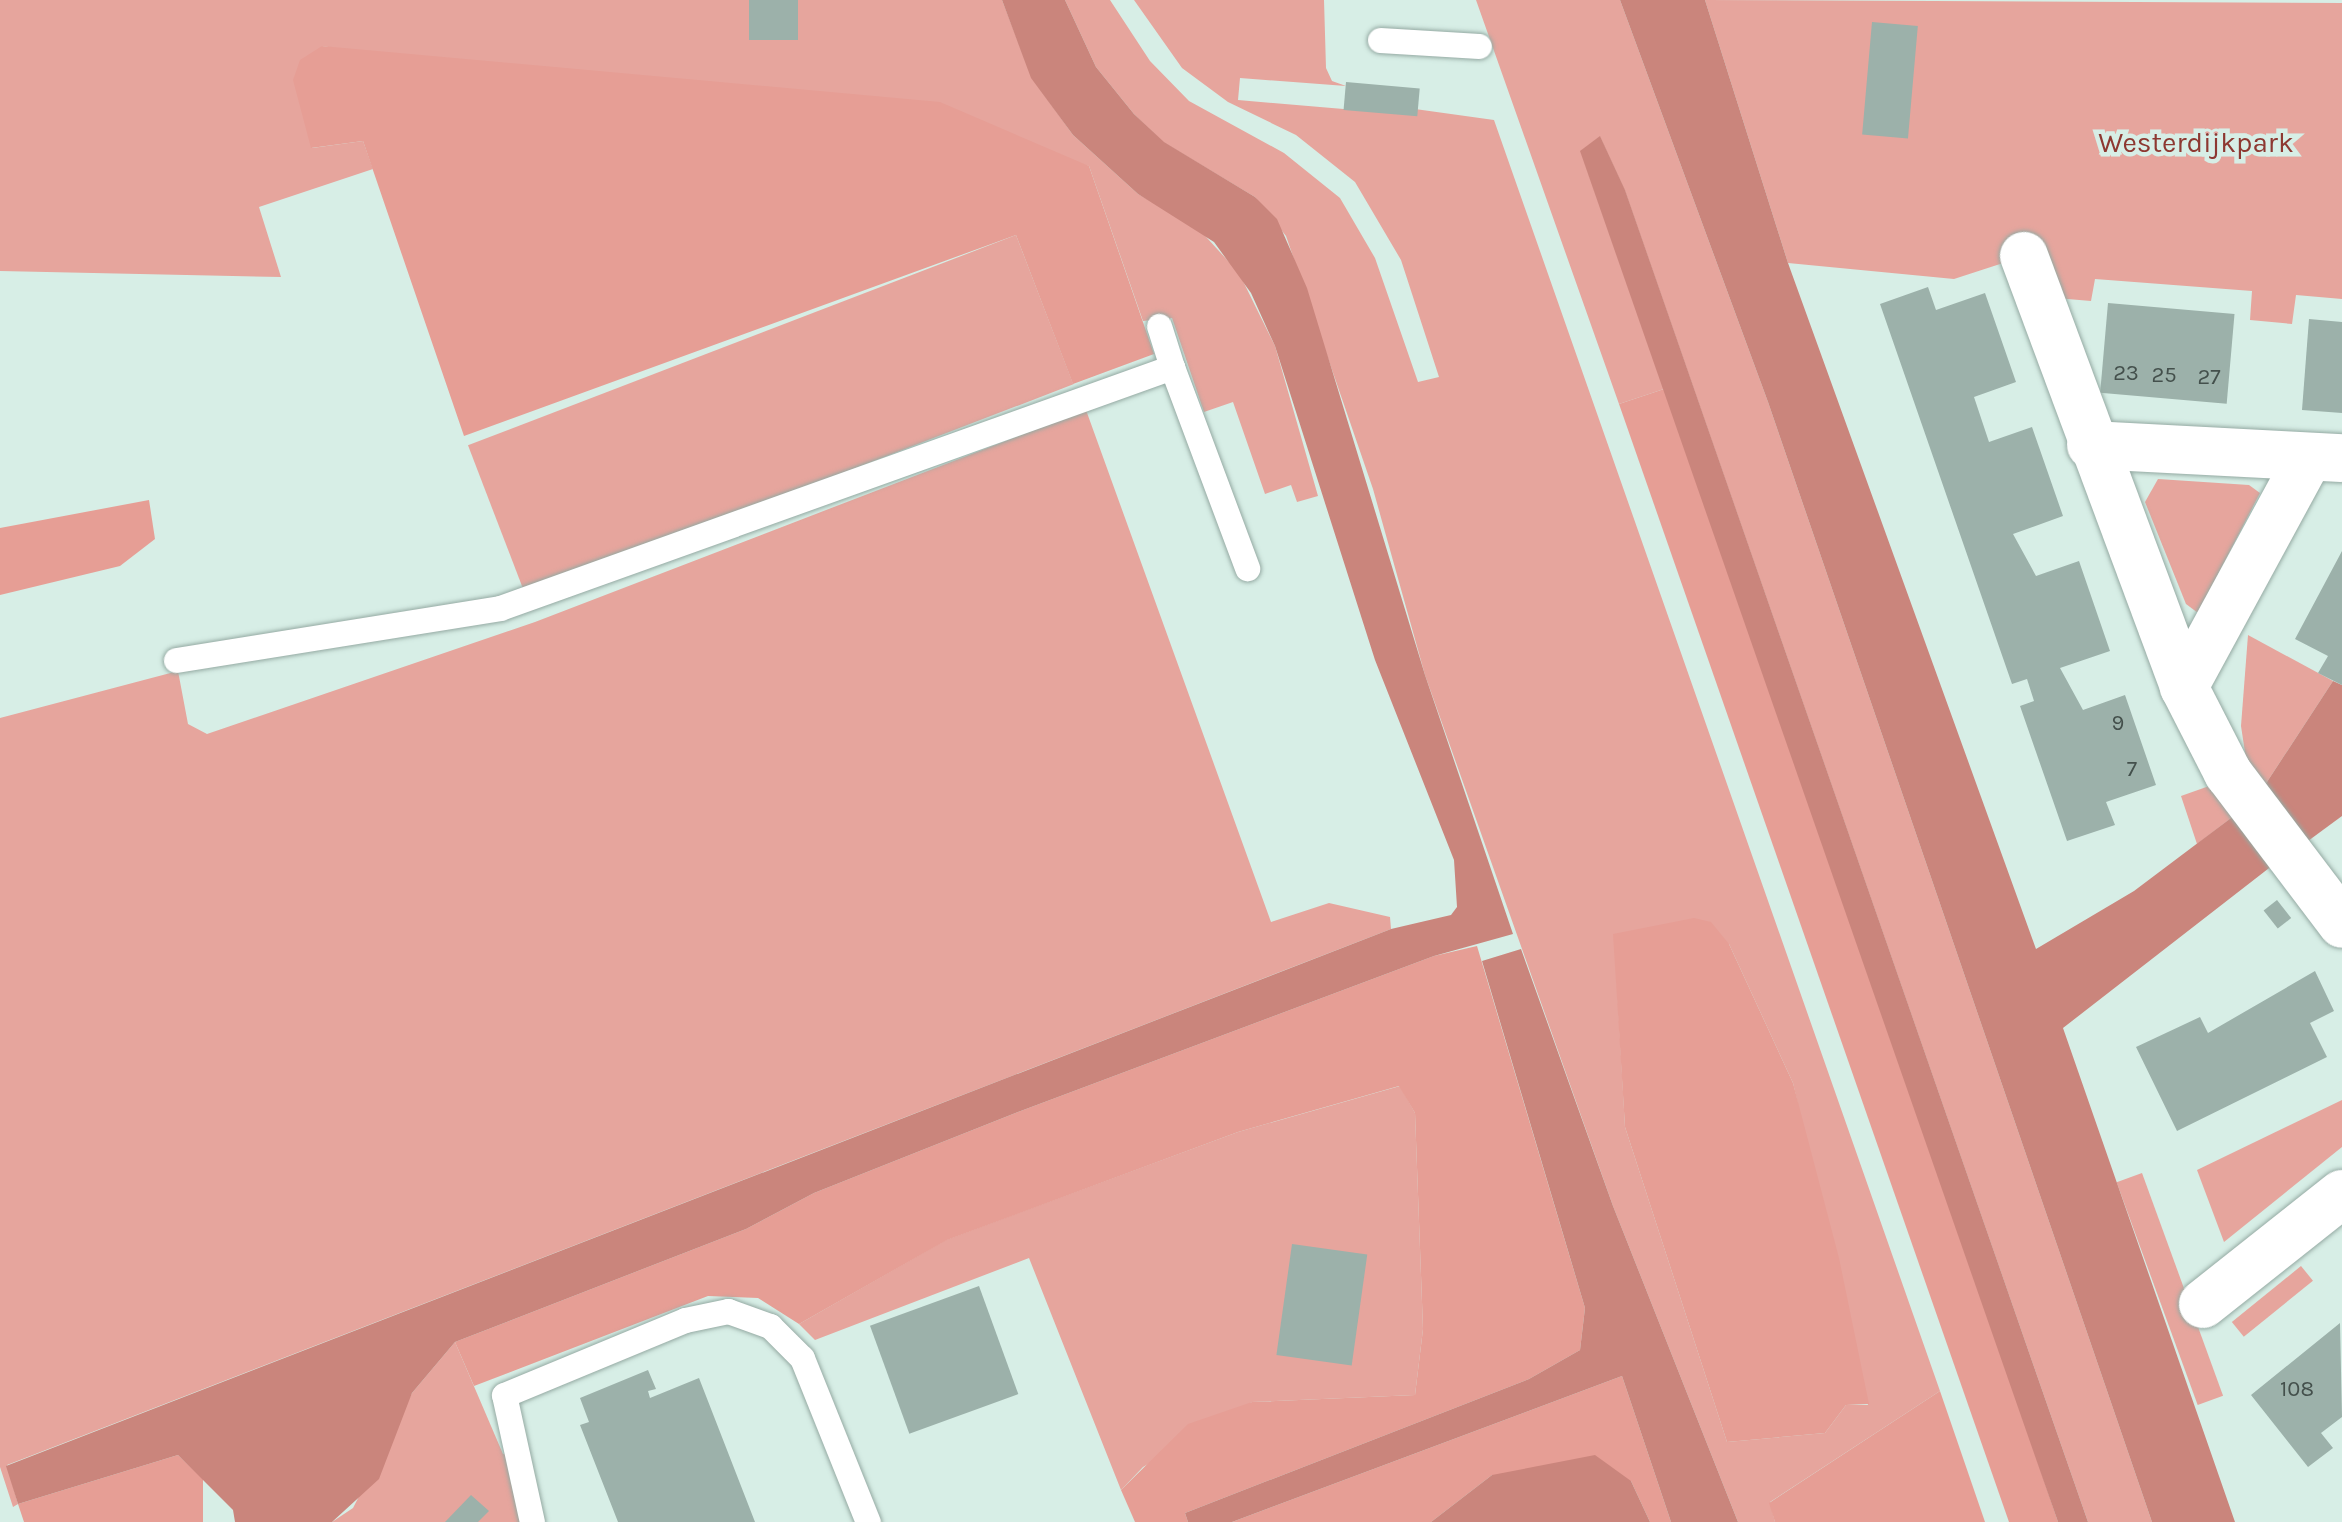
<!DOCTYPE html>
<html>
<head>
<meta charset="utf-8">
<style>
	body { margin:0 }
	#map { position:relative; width:2342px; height:1522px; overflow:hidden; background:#d7eee6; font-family:Karla,sans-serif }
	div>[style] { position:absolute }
	.green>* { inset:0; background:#e6a59d; transform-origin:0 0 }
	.forest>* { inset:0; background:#e69e95 }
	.water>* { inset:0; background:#ca857c }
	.building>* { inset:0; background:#9cb1aa; transform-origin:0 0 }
	.roads { filter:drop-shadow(0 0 2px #95aaa3) drop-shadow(0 0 2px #95aaa3) }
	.lane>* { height:25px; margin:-12.5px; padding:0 12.5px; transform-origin:12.5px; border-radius:12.5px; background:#fff }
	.street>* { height:48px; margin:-24px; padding:0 24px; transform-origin:24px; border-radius:24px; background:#fff }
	span { translate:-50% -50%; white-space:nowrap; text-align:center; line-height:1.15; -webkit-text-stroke:9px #d7eee6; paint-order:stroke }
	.number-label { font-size:22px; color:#44504c }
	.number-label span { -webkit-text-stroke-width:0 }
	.park-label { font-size:28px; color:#8d3831 }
</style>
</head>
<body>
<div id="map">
	<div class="green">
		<i style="clip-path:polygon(0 0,1002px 0,1032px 78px,1073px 135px,1138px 194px,1198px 228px,1239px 273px,1275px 346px,1318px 496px,1297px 502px,1291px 485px,1265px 494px,1233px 402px,1204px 412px,1172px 318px,1143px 321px,1089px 166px,322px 46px,312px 148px,363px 141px,373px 169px,259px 207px,281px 277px,0 271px)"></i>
		<i style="clip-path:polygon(evenodd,1065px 0,1110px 0,1150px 61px,1189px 101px,1284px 153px,1340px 198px,1375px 258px,1418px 382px,1439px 377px,1401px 260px,1355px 182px,1296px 135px,1228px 102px,1182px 68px,1134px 0,1324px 0,1326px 68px,1332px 81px,1346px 86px,1240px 78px,1238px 100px,1414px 115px,1415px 109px,1494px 120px,1940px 1391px,1770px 1502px,1775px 1522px,1738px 1522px,1613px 1206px,1425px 675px,1373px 489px,1286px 236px,1255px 197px,1163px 142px,1134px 114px,1096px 67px,1065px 0,1614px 934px,1729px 944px,1793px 1083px,1868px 1405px,1846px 1405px,1825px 1433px,1727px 1442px,1625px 1127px,1614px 934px)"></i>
		<i style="clip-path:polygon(1476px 0,1620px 0,1768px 402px,2152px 1522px,2088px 1522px,1625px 191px,1600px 137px,1581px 152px,1664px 389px,1619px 404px)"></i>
		<i style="clip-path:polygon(1705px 0,2342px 3px,2342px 299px,2296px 295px,2292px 324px,2250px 320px,2252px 291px,2095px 279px,2091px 301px,2056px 298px,2040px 251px,1954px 279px,1788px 263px)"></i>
		<i style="left:1016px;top:235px;width:160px;height:587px;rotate:69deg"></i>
		<i style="clip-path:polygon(1086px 410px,1271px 922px,1329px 903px,1390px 917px,1391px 929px,7px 1465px,18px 1504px,13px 1507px,0 1467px,0 718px,178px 671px,188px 724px,207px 734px,535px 622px)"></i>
		<i style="clip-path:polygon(2158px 479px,2249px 485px,2260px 493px,2198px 613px,2186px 604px,2145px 502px)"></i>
		<i style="clip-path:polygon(2248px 635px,2333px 681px,2265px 785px,2246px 759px,2241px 726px)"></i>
		<i style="clip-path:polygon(2212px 785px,2235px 815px,2197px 844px,2181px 796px)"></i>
		<i style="clip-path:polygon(1400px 1086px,1415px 1113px,1423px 1329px,1415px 1395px,1252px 1402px,1143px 1467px,1121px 1490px,1029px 1258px,815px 1340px,799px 1324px,946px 1240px,1238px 1132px)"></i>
		<i style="clip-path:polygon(2342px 1100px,2342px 1147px,2224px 1242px,2197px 1170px)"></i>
		<i style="left:2142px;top:1173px;width:237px;height:27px;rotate:70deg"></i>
		<i style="left:2301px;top:1266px;width:19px;height:89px;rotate:51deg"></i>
		<i style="clip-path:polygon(455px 1342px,503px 1454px,508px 1453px,521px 1522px,332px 1522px,353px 1508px,412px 1393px)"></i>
	</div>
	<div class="forest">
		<i style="clip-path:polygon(322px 46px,940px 102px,1089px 166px,1154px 354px,1073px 384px,1016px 235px,464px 436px,363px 141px,311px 148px,293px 80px,300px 60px)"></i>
		<i style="clip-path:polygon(1664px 389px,1990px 1320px,2058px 1522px,2009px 1522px,1619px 404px)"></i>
		<i style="clip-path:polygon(149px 500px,155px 539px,120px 566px,0 595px,0 528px)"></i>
		<i style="clip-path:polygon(1694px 918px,1711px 922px,1729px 944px,1793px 1083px,1839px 1258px,1869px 1404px,1846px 1405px,1825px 1433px,1727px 1442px,1625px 1127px,1613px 934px)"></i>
		<i style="clip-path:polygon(1477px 946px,1585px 1308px,1580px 1350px,1529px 1379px,1185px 1513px,1188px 1522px,1135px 1522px,1121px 1490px,1188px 1424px,1252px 1402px,1415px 1395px,1423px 1329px,1415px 1113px,1399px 1086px,1238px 1132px,947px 1240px,799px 1324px,758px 1298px,708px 1296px,474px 1386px,455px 1342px,746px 1229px,814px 1193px,1018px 1112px,1434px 956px)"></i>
		<i style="clip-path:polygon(1622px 1376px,1671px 1522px,1650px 1522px,1631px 1481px,1492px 1475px,1431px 1522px,1232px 1522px)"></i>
		<i style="clip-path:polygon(1940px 1391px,1985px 1522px,1775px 1522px,1769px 1503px)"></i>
		<i style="clip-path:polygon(178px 1455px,203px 1479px,203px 1522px,24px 1522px,18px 1504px)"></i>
	</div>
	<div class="water">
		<i style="clip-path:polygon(1002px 0,1065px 0,1096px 67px,1134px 114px,1164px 142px,1255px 197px,1277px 219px,1307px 288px,1425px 675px,1513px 934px,1434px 956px,1018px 1112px,814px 1193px,746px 1229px,455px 1342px,412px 1393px,379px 1479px,332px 1522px,235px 1522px,233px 1510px,178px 1455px,18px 1504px,6px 1466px,1391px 929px,1451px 915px,1457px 907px,1454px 860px,1375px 660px,1275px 346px,1251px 293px,1214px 242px,1138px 194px,1073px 135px,1031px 78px)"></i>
		<i style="clip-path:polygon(1620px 0,1705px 0,1788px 263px,2036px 949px,2134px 891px,2235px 815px,2273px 865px,2063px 1028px,2235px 1522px,2152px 1522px,1768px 402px)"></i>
		<i style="clip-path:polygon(1600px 136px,1625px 190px,2088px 1522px,2058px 1522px,1580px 151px)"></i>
		<i style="clip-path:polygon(2333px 681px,2342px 685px,2342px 816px,2308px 841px,2265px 785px)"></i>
		<i style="clip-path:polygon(1521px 949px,1613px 1206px,1738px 1522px,1671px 1522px,1622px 1376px,1232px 1522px,1188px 1522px,1185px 1513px,1529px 1379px,1580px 1350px,1585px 1308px,1482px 961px)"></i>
		<i style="clip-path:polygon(1595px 1455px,1631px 1481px,1650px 1522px,1431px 1522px,1492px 1475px)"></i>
	</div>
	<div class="building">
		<i style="left:749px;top:0;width:49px;height:40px"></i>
		<i style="left:1872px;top:22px;width:46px;height:113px;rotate:5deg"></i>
		<i style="left:1346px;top:82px;width:74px;height:28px;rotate:5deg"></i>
		<i style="clip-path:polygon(1928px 287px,1936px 310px,1985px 293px,2016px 382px,1974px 397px,1989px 442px,2032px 427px,2063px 516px,2013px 534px,2036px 576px,2079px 561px,2110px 651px,2060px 668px,2083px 710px,2125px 695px,2156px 785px,2106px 802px,2115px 825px,2067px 841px,2020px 706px,2034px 701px,2027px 679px,2012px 684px,1880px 304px)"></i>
		<i style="left:2108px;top:303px;width:127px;height:90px;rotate:5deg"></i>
		<i style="clip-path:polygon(2309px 319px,2342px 322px,2342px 413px,2302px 410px)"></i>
		<i style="clip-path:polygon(2342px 551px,2342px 685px,2318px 673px,2328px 656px,2295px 639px)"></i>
		<i style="left:2277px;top:900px;width:23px;height:17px;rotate:52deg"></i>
		<i style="clip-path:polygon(2315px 971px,2334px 1011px,2310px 1023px,2327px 1057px,2177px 1131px,2136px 1047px,2200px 1017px,2208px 1033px)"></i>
		<i style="left:1292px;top:1244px;width:76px;height:112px;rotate:8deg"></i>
		<i style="left:979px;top:1286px;width:115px;height:116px;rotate:70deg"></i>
		<i style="clip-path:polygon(2340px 1323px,2342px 1417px,2321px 1433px,2333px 1448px,2308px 1467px,2251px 1395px)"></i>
		<i style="clip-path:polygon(648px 1370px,656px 1389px,648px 1391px,650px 1398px,699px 1378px,755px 1522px,618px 1522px,580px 1425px,589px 1422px,580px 1398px)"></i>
		<i style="clip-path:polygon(471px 1495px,489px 1511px,478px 1522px,445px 1522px)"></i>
	</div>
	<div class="roads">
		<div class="lane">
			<i style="left:1380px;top:40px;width:99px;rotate:3.5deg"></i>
			<i style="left:1159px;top:326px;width:43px;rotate:72.4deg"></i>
			<i style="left:176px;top:660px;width:328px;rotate:-9.1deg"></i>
			<i style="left:500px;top:608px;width:714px;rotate:-19.73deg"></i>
			<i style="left:1172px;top:367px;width:215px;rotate:69.5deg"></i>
			<i style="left:532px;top:1522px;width:130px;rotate:-102.4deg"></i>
			<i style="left:504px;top:1395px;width:196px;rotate:-22.5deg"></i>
			<i style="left:685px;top:1320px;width:44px;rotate:-11.8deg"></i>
			<i style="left:728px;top:1311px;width:45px;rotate:19.7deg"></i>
			<i style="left:770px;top:1326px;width:45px;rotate:45deg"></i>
			<i style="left:802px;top:1358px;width:177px;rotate:68.1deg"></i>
		</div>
		<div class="street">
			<i style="left:2024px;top:256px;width:460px;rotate:69.6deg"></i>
			<i style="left:2184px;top:687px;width:97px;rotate:62.9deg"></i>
			<i style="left:2228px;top:773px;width:189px;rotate:52.9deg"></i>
			<i style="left:2091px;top:445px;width:251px;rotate:3deg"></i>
			<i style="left:2184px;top:687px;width:260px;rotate:-61.5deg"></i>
			<i style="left:2203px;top:1304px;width:177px;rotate:-38.4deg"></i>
		</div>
	</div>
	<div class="number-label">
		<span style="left:2126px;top:374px">23</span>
		<span style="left:2164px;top:376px">25</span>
		<span style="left:2209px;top:378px">27</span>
		<span style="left:2118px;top:724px">9</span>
		<span style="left:2132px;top:770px">7</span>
		<span style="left:2297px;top:1390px">108</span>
	</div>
	<div class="park-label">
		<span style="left:2196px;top:143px">Westerdijkpark</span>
	</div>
</div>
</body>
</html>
